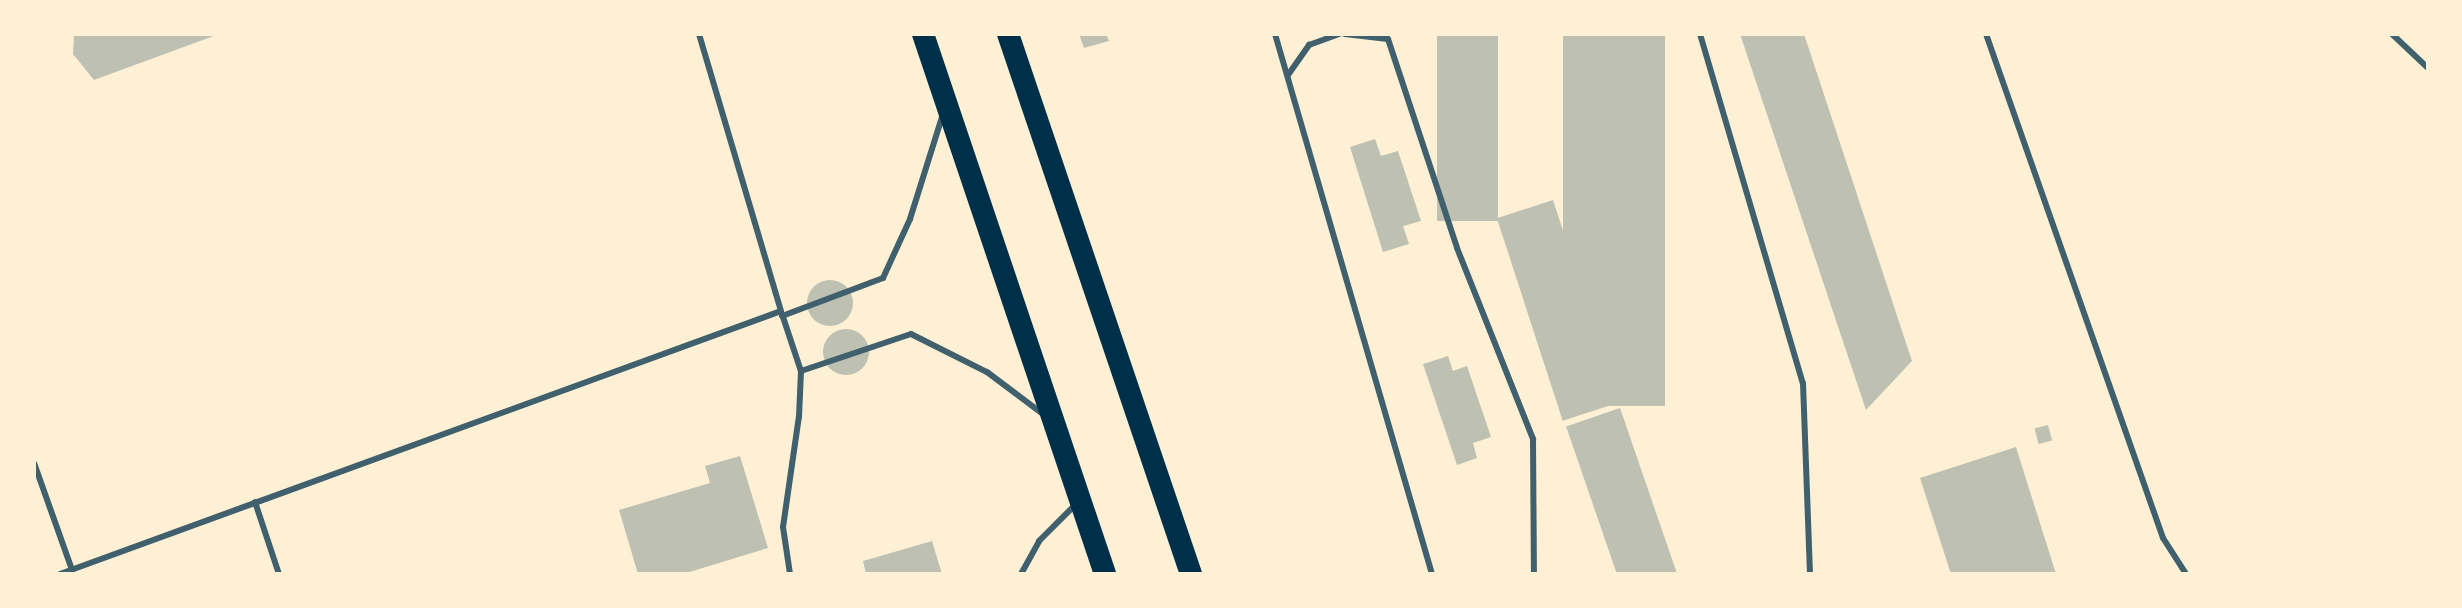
<!DOCTYPE html>
<html>
<head>
<meta charset="utf-8">
<style>
	body { margin:0 }
	#map { position:relative; width:2462px; height:608px; overflow:hidden; background:#fdf0d5; font-family:"Noto Sans",sans-serif }
	div>[style] { position:absolute }
	.building>* { inset:0; background:#bec0b2; transform-origin:0 0 }
	.round { border-radius:50% }
	.service>* { height:6px; margin:-3px; padding:0 3px; transform-origin:3px; border-radius:3px; background:#3f606c }
	.trunk>* { height:22px; margin:-11px; padding:0 11px; transform-origin:11px; border-radius:11px; background:#003049 }
	span { translate:-50% -50%; white-space:nowrap; text-align:center; line-height:1.15; -webkit-text-stroke:7px #fdf0d5; paint-order:stroke }
	.frame { position:absolute; inset:0; border:36px solid #fdf0d5; pointer-events:none }
</style>
</head>
<body>
<div id="map">
	<div class="building">
		<i style="clip-path:polygon(74px 34px,219px 34px,94px 80px,73px 54px)"></i>
		<i style="clip-path:polygon(1079px 34px,1106px 34px,1109px 41px,1084px 48px)"></i>
		<i style="left:1437px;top:34px;width:61px;height:187px"></i>
		<i style="left:1563px;top:34px;width:102px;height:372px"></i>
		<i style="clip-path:polygon(1740px 34px,1804px 34px,1912px 361px,1866px 410px)"></i>
		<i style="clip-path:polygon(1375px 139px,1381px 156px,1398px 151px,1421px 221px,1403px 226px,1409px 244px,1383px 252px,1350px 147px)"></i>
		<i style="left:1553px;top:200px;width:213px;height:59px;rotate:72deg"></i>
		<i class="round" style="left:807px;top:280px;width:46px;height:46px"></i>
		<i class="round" style="left:823px;top:329px;width:46px;height:46px"></i>
		<i style="clip-path:polygon(1448px 356px,1453px 371px,1467px 366px,1491px 437px,1473px 443px,1477px 458px,1457px 465px,1423px 364px)"></i>
		<i style="left:1620px;top:408px;width:175px;height:57px;rotate:71deg"></i>
		<i style="left:2048px;top:425px;width:16px;height:14px;rotate:75deg"></i>
		<i style="clip-path:polygon(2016px 447px,2056px 574px,1951px 574px,1920px 478px)"></i>
		<i style="clip-path:polygon(740px 456px,768px 548px,683px 574px,638px 574px,619px 510px,710px 483px,705px 466px)"></i>
		<i style="clip-path:polygon(932px 541px,942px 574px,866px 574px,863px 561px)"></i>
	</div>
	<div class="service">
		<i style="left:1275px;top:34px;width:562px;rotate:73.79deg"></i>
		<i style="left:1345px;top:34px;width:43px;rotate:6.6deg"></i>
		<i style="left:1388px;top:39px;width:220px;rotate:71.7deg"></i>
		<i style="left:1457px;top:248px;width:206px;rotate:68.3deg"></i>
		<i style="left:1533px;top:439px;width:135px;rotate:89.6deg"></i>
		<i style="left:1700px;top:34px;width:364px;rotate:73.6deg"></i>
		<i style="left:1803px;top:383px;width:191px;rotate:87.9deg"></i>
		<i style="left:1986px;top:34px;width:534px;rotate:70.65deg"></i>
		<i style="left:2163px;top:538px;width:43px;rotate:57.4deg"></i>
		<i style="left:2392px;top:34px;width:50px;rotate:43.4deg"></i>
		<i style="left:1288px;top:75px;width:37px;rotate:-55deg"></i>
		<i style="left:1309px;top:45px;width:32px;rotate:-20deg"></i>
		<i style="left:782px;top:314px;width:60px;rotate:71.6deg"></i>
		<i style="left:801px;top:371px;width:45px;rotate:92.5deg"></i>
		<i style="left:799px;top:416px;width:112px;rotate:98.2deg"></i>
		<i style="left:783px;top:527px;width:48px;rotate:81.5deg"></i>
		<i style="left:782px;top:316px;width:108px;rotate:-20.6deg"></i>
		<i style="left:883px;top:278px;width:65px;rotate:-65.4deg"></i>
		<i style="left:910px;top:219px;width:110px;rotate:-72.6deg"></i>
		<i style="left:801px;top:371px;width:116px;rotate:-18.6deg"></i>
		<i style="left:911px;top:334px;width:85px;rotate:26.6deg"></i>
		<i style="left:987px;top:372px;width:71px;rotate:37deg"></i>
		<i style="left:34px;top:463px;width:114px;rotate:70.4deg"></i>
		<i style="left:255px;top:502px;width:76px;rotate:71.6deg"></i>
		<i style="left:60px;top:574px;width:767px;rotate:-20.04deg"></i>
		<i style="left:781px;top:311px;width:289px;rotate:-106.5deg"></i>
		<i style="left:1021px;top:574px;width:38px;rotate:-61deg"></i>
		<i style="left:1039px;top:541px;width:54px;rotate:-45deg"></i>
	</div>
	<div class="trunk">
		<i style="left:923px;top:34px;width:570px;rotate:71.37deg"></i>
		<i style="left:1008px;top:34px;width:570px;rotate:71.28deg"></i>
	</div>
	<div class="frame"></div>
</div>
</body>
</html>
